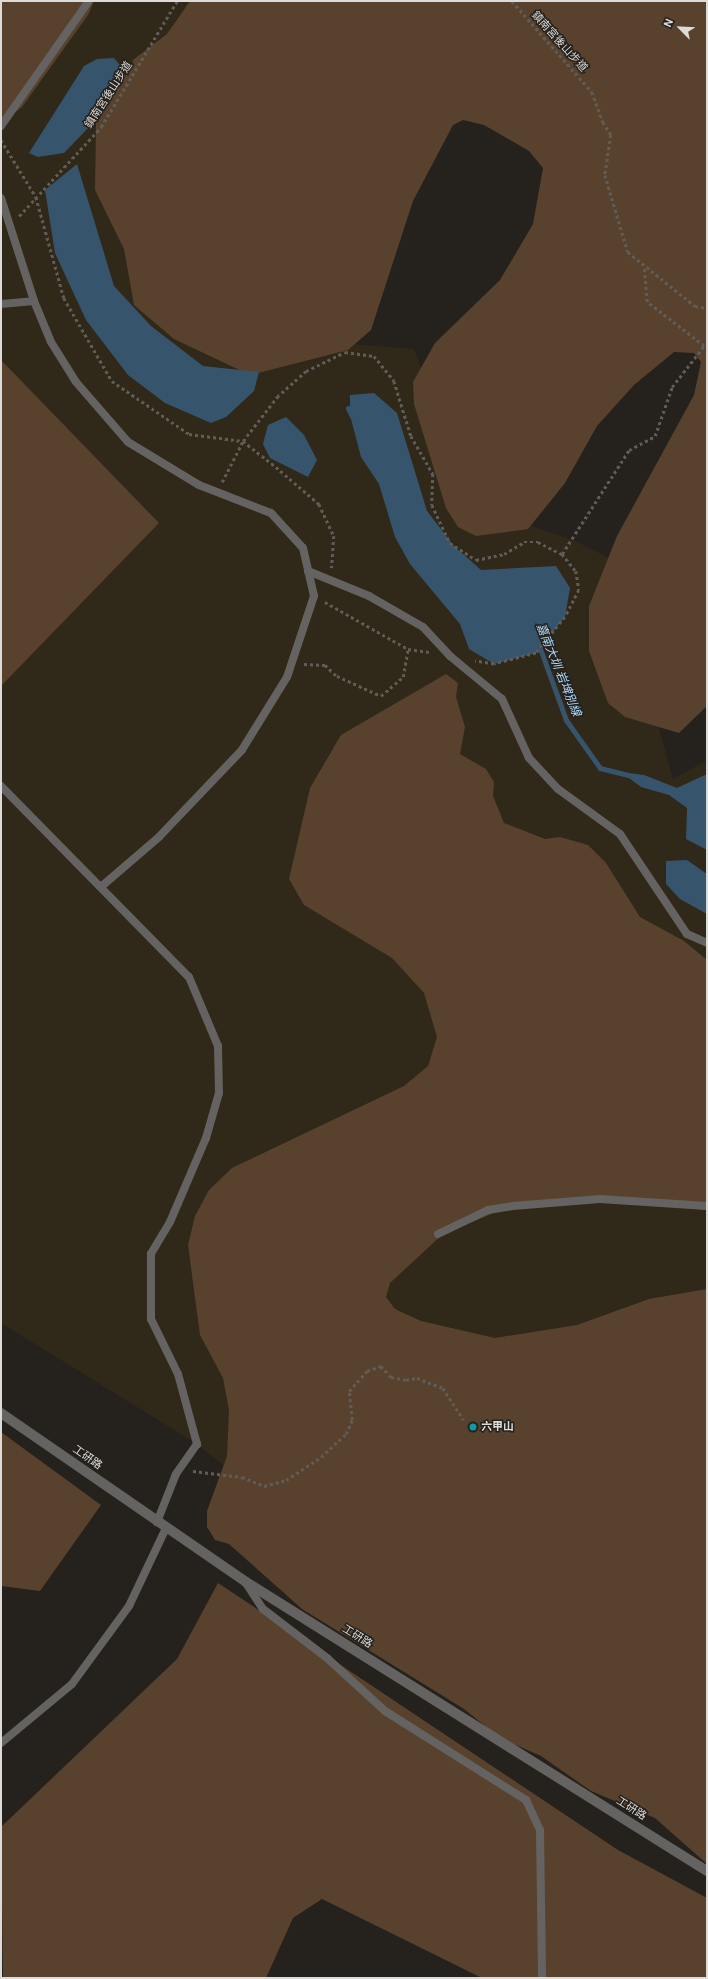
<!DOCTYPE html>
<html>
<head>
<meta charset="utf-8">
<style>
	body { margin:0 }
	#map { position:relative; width:708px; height:1979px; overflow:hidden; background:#25211d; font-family:Roboto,"Noto Sans TC",sans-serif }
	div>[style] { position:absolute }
	.industrial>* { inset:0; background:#302818 }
	.green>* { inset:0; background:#58422d }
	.water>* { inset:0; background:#36556d }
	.stream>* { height:5px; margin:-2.5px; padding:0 2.5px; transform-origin:2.5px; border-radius:2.5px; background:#36556d }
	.path>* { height:2.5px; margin-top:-1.25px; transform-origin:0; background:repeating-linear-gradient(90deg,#605c58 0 3px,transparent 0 6px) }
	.lane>* { height:8px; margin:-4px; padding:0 4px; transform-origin:4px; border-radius:4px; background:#646361 }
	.street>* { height:10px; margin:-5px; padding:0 5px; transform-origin:5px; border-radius:5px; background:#646361 }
	.dots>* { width:11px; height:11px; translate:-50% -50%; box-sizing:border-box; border:2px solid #25211d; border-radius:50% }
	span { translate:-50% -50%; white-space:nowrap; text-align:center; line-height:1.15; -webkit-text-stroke:3px #25211d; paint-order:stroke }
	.street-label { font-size:11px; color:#dddbd8 }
	.poi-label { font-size:11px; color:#dddbd8; font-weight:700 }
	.left { translate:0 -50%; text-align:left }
	.water-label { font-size:12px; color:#acd8fb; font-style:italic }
	.frame { position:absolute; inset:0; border:2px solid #dddbd8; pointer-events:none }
	.north { position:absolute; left:660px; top:8px; width:40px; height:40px; -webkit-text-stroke:3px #25211d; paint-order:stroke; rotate:294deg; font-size:11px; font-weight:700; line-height:16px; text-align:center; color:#dddbd8 }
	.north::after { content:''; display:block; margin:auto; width:14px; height:18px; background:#dddbd8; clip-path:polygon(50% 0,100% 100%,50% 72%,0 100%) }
</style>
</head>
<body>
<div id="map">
	<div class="industrial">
		<i style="clip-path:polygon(58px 1px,197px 1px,351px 344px,414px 349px,474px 506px,575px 541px,613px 560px,673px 779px,707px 760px,707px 1602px,315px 1540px,197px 1444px,1px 1323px,1px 96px)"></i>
	</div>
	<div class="green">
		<i style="clip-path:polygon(1px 1px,94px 1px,88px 15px,22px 107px,1px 123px)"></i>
		<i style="clip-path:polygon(190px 1px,707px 1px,707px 706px,679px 733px,625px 717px,608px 703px,589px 651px,589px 606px,617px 536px,694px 395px,701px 362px,694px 353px,674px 352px,634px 385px,597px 426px,565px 483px,528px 529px,476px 536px,458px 527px,446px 508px,414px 404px,413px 382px,435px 343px,500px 280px,533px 224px,543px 168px,529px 151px,484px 125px,463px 120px,453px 125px,413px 201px,371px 330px,348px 350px,250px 375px,174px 339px,134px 305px,124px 249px,95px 190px,96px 123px,133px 60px,167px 34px)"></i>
		<i style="clip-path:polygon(1px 360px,159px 523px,1px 686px)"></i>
		<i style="clip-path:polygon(446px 674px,458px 683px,456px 697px,465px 727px,460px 754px,486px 769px,494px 782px,493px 796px,504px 823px,545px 839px,560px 837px,588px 845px,606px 863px,640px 917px,684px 941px,707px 960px,707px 1210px,605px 1201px,501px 1210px,443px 1234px,390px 1283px,386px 1297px,395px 1309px,421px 1321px,495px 1338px,577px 1325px,649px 1299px,707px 1289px,707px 1864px,655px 1818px,591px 1791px,541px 1756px,500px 1738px,464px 1709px,302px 1609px,229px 1544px,215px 1540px,207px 1527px,207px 1511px,227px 1456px,229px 1410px,223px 1378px,200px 1335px,188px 1245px,195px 1216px,209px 1190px,232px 1168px,404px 1086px,428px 1066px,437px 1037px,424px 993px,392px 958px,304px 905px,289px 879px,310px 788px,341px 735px)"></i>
		<i style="clip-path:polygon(1px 1432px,101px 1505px,40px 1591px,1px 1586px)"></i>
		<i style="clip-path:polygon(218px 1583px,618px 1850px,707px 1898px,707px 1978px,482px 1978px,322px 1899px,293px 1918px,266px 1978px,3px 1978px,1px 1827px,177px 1659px)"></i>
	</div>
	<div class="water">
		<i style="clip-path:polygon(114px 58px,123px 69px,92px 124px,64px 153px,38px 157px,29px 153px,84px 66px,97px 59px)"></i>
		<i style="clip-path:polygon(77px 164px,114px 286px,151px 326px,203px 366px,259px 372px,254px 391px,226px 417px,211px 423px,165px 403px,128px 375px,86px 320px,55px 253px,45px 190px)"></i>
		<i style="clip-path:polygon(374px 393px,397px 413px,427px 511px,454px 546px,481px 570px,556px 566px,570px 588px,565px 617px,536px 653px,494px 664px,469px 649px,460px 624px,410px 564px,395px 537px,379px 484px,361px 457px,350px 415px,350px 395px)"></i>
		<i style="clip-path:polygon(286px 417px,304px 435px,317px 460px,308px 477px,270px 458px,263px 444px,268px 425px)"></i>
		<i style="clip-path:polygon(621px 772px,644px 775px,677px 788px,707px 774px,707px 850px,686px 839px,687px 808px,669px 795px,641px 787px)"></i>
		<i style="clip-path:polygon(687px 860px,707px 874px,707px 914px,680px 899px,666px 884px,666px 861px)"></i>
	</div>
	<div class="stream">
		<i style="left:348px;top:408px;width:11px;rotate:63deg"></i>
		<i style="left:538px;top:643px;width:82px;rotate:70deg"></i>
		<i style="left:566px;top:720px;width:59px;rotate:54.7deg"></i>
		<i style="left:600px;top:768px;width:29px;rotate:14deg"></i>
	</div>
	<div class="path">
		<i style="left:512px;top:1px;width:121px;rotate:48.7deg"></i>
		<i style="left:592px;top:92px;width:32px;rotate:70deg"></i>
		<i style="left:603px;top:122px;width:15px;rotate:58deg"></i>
		<i style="left:611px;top:135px;width:40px;rotate:98.5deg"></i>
		<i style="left:605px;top:175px;width:80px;rotate:73.4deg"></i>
		<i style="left:628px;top:252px;width:86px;rotate:38.9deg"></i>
		<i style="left:695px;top:306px;width:12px;rotate:9deg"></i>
		<i style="left:1px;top:140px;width:67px;rotate:58.4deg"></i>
		<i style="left:36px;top:197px;width:105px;rotate:74.5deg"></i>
		<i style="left:64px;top:298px;width:96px;rotate:60deg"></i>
		<i style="left:112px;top:381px;width:93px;rotate:34.5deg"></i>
		<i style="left:189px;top:434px;width:54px;rotate:7.4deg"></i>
		<i style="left:243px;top:441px;width:42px;rotate:38.2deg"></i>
		<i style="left:276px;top:467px;width:57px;rotate:40.7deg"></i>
		<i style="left:319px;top:504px;width:35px;rotate:65deg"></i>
		<i style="left:334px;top:536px;width:32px;rotate:94deg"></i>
		<i style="left:19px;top:216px;width:121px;rotate:-47.3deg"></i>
		<i style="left:101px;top:127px;width:147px;rotate:-58.9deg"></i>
		<i style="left:222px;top:482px;width:46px;rotate:-62.9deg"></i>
		<i style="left:243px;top:441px;width:56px;rotate:-52.3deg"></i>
		<i style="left:277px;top:397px;width:39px;rotate:-42deg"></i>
		<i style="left:306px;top:371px;width:43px;rotate:-26deg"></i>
		<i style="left:345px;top:352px;width:29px;rotate:8deg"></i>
		<i style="left:374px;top:356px;width:32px;rotate:51deg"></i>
		<i style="left:394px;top:381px;width:58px;rotate:72.8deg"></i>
		<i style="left:411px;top:436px;width:44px;rotate:59.9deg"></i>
		<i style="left:433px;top:474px;width:31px;rotate:92deg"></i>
		<i style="left:432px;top:505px;width:42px;rotate:64.7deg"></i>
		<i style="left:450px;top:543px;width:31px;rotate:33deg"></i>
		<i style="left:476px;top:560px;width:29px;rotate:-12deg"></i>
		<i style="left:504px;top:554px;width:23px;rotate:-31deg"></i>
		<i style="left:524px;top:542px;width:14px"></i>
		<i style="left:538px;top:542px;width:27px;rotate:27deg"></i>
		<i style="left:562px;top:554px;width:22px;rotate:51deg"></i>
		<i style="left:576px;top:571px;width:19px;rotate:81deg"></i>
		<i style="left:579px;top:590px;width:30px;rotate:117deg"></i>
		<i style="left:565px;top:617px;width:46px;rotate:128.9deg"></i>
		<i style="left:536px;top:653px;width:43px;rotate:165.3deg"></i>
		<i style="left:494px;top:664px;width:19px;rotate:-171deg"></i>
		<i style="left:562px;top:554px;width:124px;rotate:-57.2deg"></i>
		<i style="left:629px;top:450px;width:30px;rotate:-28deg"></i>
		<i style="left:655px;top:436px;width:52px;rotate:-70.9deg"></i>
		<i style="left:672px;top:387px;width:52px;rotate:-52deg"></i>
		<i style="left:704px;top:346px;width:72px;rotate:-142.3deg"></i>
		<i style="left:647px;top:302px;width:34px;rotate:-95deg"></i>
		<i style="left:325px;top:602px;width:95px;rotate:29.5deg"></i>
		<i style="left:408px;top:649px;width:21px;rotate:8deg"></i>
		<i style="left:304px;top:664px;width:21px;rotate:3deg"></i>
		<i style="left:325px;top:665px;width:16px;rotate:43deg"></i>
		<i style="left:337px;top:676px;width:48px;rotate:24.4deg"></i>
		<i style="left:381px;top:696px;width:29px;rotate:-41deg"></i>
		<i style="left:403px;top:677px;width:28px;rotate:-80deg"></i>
		<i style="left:193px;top:1471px;width:49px;rotate:7deg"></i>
		<i style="left:242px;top:1477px;width:24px;rotate:22deg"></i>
		<i style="left:264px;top:1486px;width:23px;rotate:-15deg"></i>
		<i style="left:286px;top:1480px;width:42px;rotate:-33.3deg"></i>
		<i style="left:321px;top:1457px;width:34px;rotate:-43deg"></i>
		<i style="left:346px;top:1434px;width:15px;rotate:-67deg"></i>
		<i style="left:352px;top:1420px;width:29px;rotate:-96deg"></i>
		<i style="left:349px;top:1391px;width:27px;rotate:-48deg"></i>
		<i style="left:367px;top:1371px;width:15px;rotate:-20deg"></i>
		<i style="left:381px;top:1366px;width:15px;rotate:48deg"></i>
		<i style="left:391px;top:1377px;width:15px;rotate:11deg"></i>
		<i style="left:406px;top:1380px;width:11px;rotate:-10deg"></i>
		<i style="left:417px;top:1378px;width:28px;rotate:21deg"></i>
		<i style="left:443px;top:1388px;width:38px;rotate:57deg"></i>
	</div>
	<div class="lane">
		<i style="left:1px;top:126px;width:153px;rotate:-54.9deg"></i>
		<i style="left:1px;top:198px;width:108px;rotate:72.2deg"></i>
		<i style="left:34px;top:301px;width:44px;rotate:67.5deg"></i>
		<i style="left:51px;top:342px;width:47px;rotate:58deg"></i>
		<i style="left:76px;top:382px;width:79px;rotate:49.1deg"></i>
		<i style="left:128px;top:442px;width:83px;rotate:31.2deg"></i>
		<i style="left:199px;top:485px;width:77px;rotate:21.3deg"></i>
		<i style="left:271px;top:513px;width:47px;rotate:47.6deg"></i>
		<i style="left:303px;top:548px;width:49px;rotate:77.1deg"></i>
		<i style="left:314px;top:596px;width:85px;rotate:108.4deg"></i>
		<i style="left:287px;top:677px;width:86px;rotate:121.7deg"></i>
		<i style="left:242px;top:750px;width:120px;rotate:133.7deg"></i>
		<i style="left:159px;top:837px;width:75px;rotate:139.3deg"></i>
		<i style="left:1px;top:304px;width:33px;rotate:-5deg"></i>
		<i style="left:308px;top:571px;width:66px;rotate:22.3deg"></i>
		<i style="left:369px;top:596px;width:62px;rotate:29.9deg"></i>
		<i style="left:423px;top:627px;width:40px;rotate:47deg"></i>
		<i style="left:450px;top:656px;width:67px;rotate:39.6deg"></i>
		<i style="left:502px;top:699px;width:65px;rotate:65.4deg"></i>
		<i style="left:529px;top:758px;width:42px;rotate:46.9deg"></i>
		<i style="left:558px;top:789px;width:77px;rotate:36deg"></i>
		<i style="left:620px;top:834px;width:120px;rotate:56.2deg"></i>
		<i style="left:687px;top:934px;width:22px;rotate:24deg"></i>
		<i style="left:1px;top:786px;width:268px;rotate:45.5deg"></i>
		<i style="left:189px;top:977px;width:75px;rotate:67.2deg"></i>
		<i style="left:218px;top:1046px;width:47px;rotate:88.8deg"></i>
		<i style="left:219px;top:1093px;width:47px;rotate:106.1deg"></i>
		<i style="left:206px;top:1138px;width:91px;rotate:113.2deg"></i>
		<i style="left:170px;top:1222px;width:37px;rotate:121deg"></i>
		<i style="left:151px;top:1254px;width:65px;rotate:90deg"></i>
		<i style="left:151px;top:1319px;width:61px;rotate:63.9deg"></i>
		<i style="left:178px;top:1374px;width:73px;rotate:74.8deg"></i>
		<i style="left:197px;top:1444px;width:37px;rotate:125deg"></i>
		<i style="left:176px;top:1474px;width:52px;rotate:111.6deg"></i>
		<i style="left:438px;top:1234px;width:55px;rotate:-25.6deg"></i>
		<i style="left:488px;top:1210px;width:25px;rotate:-9deg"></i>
		<i style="left:513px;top:1206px;width:87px;rotate:-4.6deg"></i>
		<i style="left:600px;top:1199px;width:107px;rotate:3.7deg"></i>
		<i style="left:246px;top:1583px;width:31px;rotate:57deg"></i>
		<i style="left:263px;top:1609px;width:81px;rotate:37.4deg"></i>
		<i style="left:327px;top:1658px;width:79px;rotate:42.4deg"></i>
		<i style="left:385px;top:1711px;width:167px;rotate:32.3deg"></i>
		<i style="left:526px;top:1800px;width:33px;rotate:65deg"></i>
		<i style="left:540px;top:1830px;width:148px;rotate:89.2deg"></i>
		<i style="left:1px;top:1743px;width:92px;rotate:-39.7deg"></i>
		<i style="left:72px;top:1684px;width:97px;rotate:-53.8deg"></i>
		<i style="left:129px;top:1606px;width:86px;rotate:-64.6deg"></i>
	</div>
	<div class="street">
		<i style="left:1px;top:1413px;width:298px;rotate:34.6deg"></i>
		<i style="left:246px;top:1582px;width:544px;rotate:32.08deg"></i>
	</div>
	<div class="dots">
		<i style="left:473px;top:1427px;background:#0f9aa8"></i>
	</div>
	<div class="street-label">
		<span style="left:559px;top:42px;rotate:48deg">鎮南宮後山步道</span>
		<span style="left:109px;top:95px;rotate:-57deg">鎮南宮後山步道</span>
		<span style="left:87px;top:1458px;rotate:35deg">工研路</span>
		<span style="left:357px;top:1637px;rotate:32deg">工研路</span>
		<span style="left:631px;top:1809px;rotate:32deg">工研路</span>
	</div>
	<div class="poi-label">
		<span class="left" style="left:481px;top:1427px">六甲山</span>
	</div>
	<div class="water-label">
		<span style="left:558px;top:670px;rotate:68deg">嘉南大圳 岩埤別線</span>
	</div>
	<div class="frame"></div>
	<div class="north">N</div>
</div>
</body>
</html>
